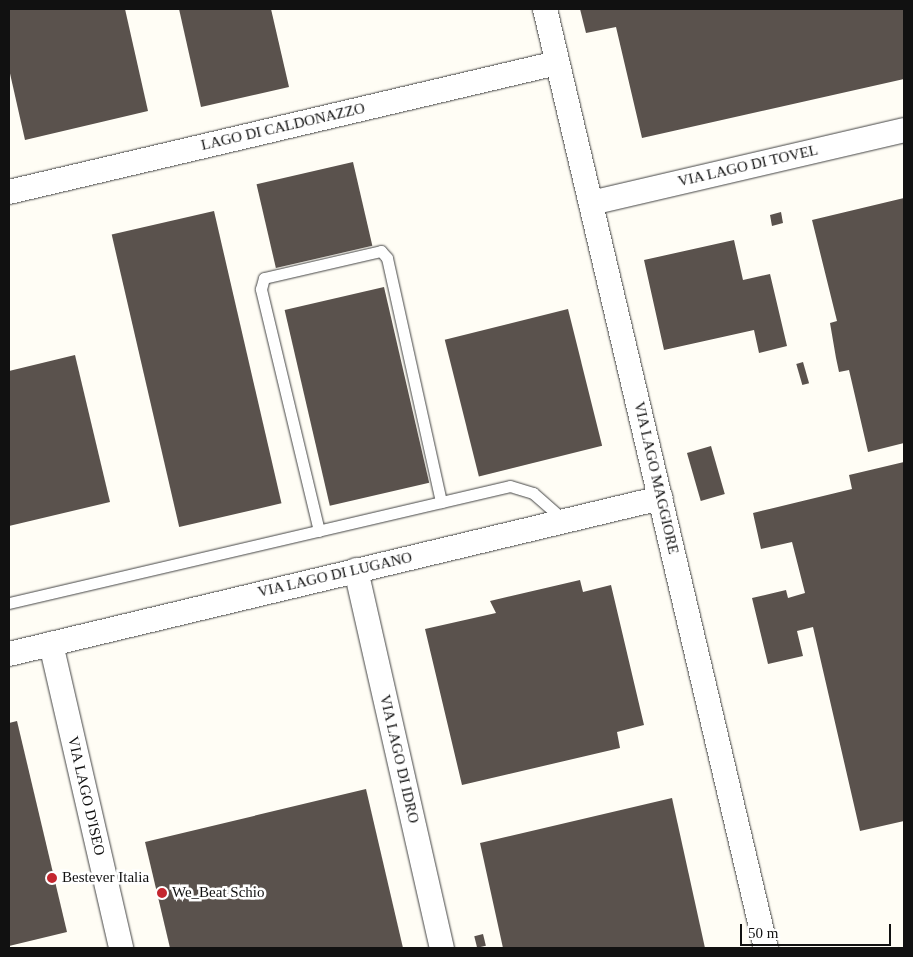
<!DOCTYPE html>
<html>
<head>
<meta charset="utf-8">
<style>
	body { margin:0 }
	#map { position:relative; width:913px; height:957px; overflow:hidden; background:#fffdf5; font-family:"Times New Roman",serif }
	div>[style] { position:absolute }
	.building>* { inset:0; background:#5a524d; transform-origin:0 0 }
	.roads { filter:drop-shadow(0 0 1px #444) drop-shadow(0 0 1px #444) }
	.lane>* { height:11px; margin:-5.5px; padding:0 5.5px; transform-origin:5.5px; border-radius:5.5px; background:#fff }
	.street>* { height:24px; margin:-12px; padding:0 12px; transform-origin:12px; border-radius:12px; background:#fff }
	.dots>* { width:14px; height:14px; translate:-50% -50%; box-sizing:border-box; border:2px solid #fff; border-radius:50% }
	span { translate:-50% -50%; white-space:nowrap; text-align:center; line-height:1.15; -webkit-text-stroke:5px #fff; paint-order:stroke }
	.street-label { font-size:15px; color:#111 }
	.poi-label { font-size:15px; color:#111 }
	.left { translate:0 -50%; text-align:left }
	.frame { position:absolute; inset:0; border:10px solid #111; pointer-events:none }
	.scale { position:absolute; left:740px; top:924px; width:151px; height:22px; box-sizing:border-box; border:2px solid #111; border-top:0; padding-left:6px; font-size:15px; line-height:18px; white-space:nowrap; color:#111; -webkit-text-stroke:4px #fff; paint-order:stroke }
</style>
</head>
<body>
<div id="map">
	<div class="building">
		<i style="clip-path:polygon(9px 9px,125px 9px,148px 111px,25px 140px,9px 69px)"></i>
		<i style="clip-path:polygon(179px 9px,271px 9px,289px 87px,201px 107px)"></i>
		<i style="clip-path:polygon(580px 9px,904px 9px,904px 79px,642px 138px,616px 27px,586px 33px)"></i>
		<i style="left:353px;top:162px;width:86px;height:99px;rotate:77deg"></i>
		<i style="clip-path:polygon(904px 198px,904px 443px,868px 452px,849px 370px,839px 372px,836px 358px,830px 323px,837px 321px,812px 220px)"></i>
		<i style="left:214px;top:211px;width:300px;height:105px;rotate:77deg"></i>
		<i style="clip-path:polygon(781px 212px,783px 223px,772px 226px,770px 215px)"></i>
		<i style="clip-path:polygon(734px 240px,743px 280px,770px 274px,787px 346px,759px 353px,754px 330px,664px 350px,644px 260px)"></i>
		<i style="left:384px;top:287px;width:201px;height:102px;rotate:77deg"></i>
		<i style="left:568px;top:309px;width:141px;height:127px;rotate:76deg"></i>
		<i style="clip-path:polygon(75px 355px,110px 502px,9px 526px,9px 371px)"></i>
		<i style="left:803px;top:362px;width:22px;height:7px;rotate:74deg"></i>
		<i style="left:711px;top:446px;width:50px;height:25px;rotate:74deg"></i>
		<i style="clip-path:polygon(904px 462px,904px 821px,860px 831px,813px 627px,797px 631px,803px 656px,768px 664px,752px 598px,786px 590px,788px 598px,805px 593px,792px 542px,761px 549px,753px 513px,852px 489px,849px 475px)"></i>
		<i style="clip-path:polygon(580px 580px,583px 592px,611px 585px,644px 725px,617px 732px,620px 748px,462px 785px,425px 629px,496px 613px,490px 601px)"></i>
		<i style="clip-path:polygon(17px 721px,67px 932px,9px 946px,9px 723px)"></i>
		<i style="clip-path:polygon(366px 789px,403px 948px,170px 948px,145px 842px)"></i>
		<i style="clip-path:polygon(672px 798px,705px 948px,503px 948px,480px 843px)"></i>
		<i style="left:483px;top:934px;width:12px;height:9px;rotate:76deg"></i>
	</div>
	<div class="roads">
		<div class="lane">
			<i style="left:319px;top:531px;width:249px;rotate:-103.5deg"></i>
			<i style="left:261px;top:289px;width:11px;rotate:-75deg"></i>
			<i style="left:264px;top:278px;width:120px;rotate:-13deg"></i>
			<i style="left:381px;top:251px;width:9px;rotate:49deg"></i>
			<i style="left:387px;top:258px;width:250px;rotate:77.5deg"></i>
			<i style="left:9px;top:603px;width:514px;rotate:-13.14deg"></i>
			<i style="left:510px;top:486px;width:24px;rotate:17deg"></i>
			<i style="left:533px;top:493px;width:43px;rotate:41.2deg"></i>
		</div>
		<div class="street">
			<i style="left:545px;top:9px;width:965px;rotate:76.76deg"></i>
			<i style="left:9px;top:192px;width:563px;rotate:-13.25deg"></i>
			<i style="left:591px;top:203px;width:321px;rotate:-13.1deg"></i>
			<i style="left:356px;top:570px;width:388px;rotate:77.2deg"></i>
			<i style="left:51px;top:644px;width:312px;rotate:77deg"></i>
			<i style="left:9px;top:654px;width:670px;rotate:-13.46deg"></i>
		</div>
	</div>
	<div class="dots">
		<i style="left:52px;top:878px;background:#c4262e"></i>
		<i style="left:162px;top:893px;background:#c4262e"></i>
	</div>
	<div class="street-label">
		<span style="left:283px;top:127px;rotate:-13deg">LAGO DI CALDONAZZO</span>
		<span style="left:748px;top:166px;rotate:-13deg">VIA LAGO DI TOVEL</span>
		<span style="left:656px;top:478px;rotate:77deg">VIA LAGO MAGGIORE</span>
		<span style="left:335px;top:575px;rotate:-13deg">VIA LAGO DI LUGANO</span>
		<span style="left:399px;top:759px;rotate:77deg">VIA LAGO DI IDRO</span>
		<span style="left:86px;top:796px;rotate:77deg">VIA LAGO D'ISEO</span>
	</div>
	<div class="poi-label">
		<span class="left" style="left:62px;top:878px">Bestever Italia</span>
		<span class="left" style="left:172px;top:893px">We_Beat Schio</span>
	</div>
	<div class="frame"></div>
	<div class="scale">50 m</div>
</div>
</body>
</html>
